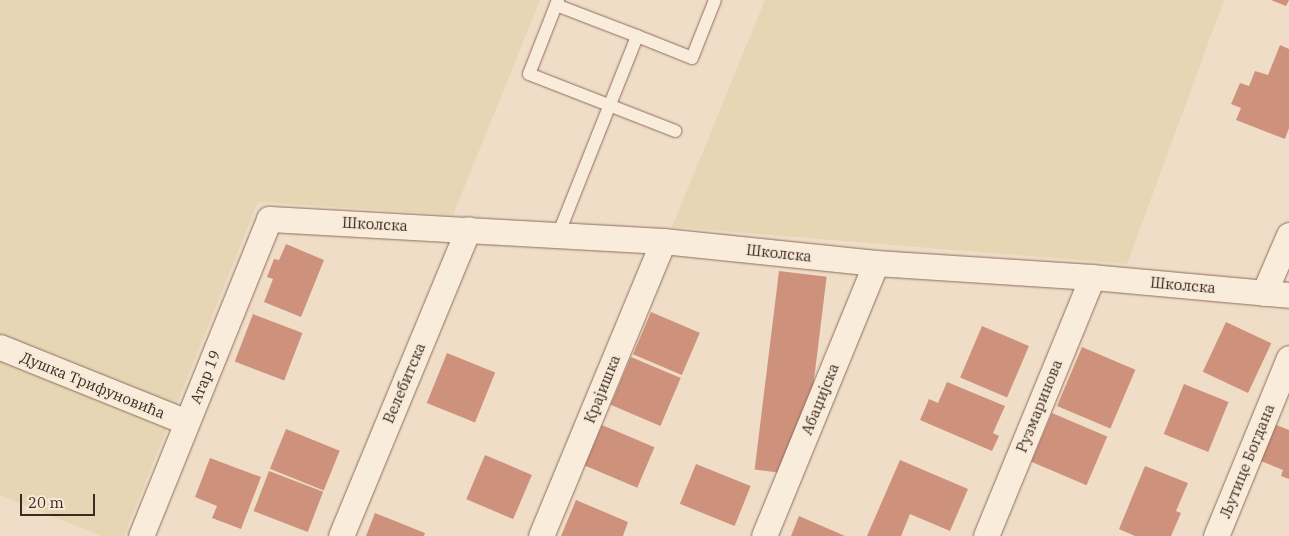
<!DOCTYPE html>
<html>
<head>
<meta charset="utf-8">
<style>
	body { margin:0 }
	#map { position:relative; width:1289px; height:536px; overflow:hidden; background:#f0ddc7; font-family:"IBM Plex Serif",serif }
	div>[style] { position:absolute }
	.farmland>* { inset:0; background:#e6d6b4 }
	.building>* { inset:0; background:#ce927c; transform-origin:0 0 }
	.roads { filter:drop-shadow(0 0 1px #8c6e5c) drop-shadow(0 0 1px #8c6e5c) }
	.service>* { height:12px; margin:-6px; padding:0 6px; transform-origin:6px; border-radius:6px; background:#faecdb }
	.minor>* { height:25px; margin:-12.5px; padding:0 12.5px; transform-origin:12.5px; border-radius:12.5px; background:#faecdb }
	span { translate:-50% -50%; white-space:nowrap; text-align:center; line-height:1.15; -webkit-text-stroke:4px #f7e9d7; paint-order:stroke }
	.street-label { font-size:15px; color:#3c2920 }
	.scale { position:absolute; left:20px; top:494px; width:75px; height:22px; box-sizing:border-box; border:2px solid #3c2920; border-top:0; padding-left:6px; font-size:15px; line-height:18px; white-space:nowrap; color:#3c2920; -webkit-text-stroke:4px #f7e9d7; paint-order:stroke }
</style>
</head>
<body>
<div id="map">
	<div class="farmland">
		<i style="clip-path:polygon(0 0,540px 0,453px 215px,258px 202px,124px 536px,101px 536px,0 495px)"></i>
		<i style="clip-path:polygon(765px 0,1224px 0,1127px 264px,672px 227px)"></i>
	</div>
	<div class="building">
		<i style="clip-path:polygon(1271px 0,1289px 0,1286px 6px)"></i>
		<i style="clip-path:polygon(1280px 45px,1289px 49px,1289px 128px,1285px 139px,1236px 120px,1241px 108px,1231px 104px,1240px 83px,1249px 86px,1255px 71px,1268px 75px)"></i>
		<i style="clip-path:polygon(286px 244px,324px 260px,301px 317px,264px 302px,273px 279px,267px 277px,274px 259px,279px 260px)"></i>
		<i style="left:779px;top:271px;width:48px;height:200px;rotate:7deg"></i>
		<i style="left:651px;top:312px;width:53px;height:46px;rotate:23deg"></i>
		<i style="left:253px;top:314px;width:53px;height:51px;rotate:21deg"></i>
		<i style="left:1226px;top:322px;width:50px;height:55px;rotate:25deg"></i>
		<i style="left:982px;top:326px;width:51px;height:56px;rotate:23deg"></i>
		<i style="left:1082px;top:347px;width:58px;height:64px;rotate:23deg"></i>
		<i style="left:447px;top:353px;width:52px;height:54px;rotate:22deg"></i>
		<i style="left:631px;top:357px;width:54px;height:52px;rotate:23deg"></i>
		<i style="clip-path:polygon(947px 382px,1005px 406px,993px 433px,999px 436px,992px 451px,920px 420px,929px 399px,938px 403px)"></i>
		<i style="left:1184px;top:384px;width:48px;height:54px;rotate:22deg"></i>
		<i style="left:1052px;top:413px;width:60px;height:53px;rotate:23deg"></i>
		<i style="left:602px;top:425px;width:57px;height:44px;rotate:23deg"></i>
		<i style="clip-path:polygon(1276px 425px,1289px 430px,1289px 479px,1281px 476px,1283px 470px,1261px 461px)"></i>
		<i style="left:286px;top:429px;width:58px;height:43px;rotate:22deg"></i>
		<i style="left:485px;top:455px;width:51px;height:48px;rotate:23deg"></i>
		<i style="clip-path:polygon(210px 458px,261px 477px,241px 529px,212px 518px,217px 506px,195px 497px)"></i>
		<i style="clip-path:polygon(900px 460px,968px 489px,950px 531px,910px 514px,901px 536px,867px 536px)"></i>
		<i style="left:696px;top:464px;width:59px;height:43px;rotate:22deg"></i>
		<i style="clip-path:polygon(1145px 466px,1188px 483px,1176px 511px,1181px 513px,1171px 536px,1135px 536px,1119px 529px)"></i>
		<i style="left:269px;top:471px;width:58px;height:43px;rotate:21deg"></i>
		<i style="clip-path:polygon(576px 500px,628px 522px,623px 536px,561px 536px)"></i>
		<i style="clip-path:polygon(375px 513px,425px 533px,424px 536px,366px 536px)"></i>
		<i style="clip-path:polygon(799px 516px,845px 536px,791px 536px)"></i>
	</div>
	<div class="roads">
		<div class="service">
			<i style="left:558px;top:0;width:79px;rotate:111.4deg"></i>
			<i style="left:529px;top:74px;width:157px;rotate:21.3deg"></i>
			<i style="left:556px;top:5px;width:87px;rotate:20.9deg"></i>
			<i style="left:558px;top:235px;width:214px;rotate:-68.3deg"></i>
			<i style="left:637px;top:36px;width:59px;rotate:21.8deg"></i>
			<i style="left:692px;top:58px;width:62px;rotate:-68.4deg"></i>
		</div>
		<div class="minor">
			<i style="left:1264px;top:293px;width:63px;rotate:-66.7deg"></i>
			<i style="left:0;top:347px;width:201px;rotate:21.9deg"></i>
			<i style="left:141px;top:536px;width:342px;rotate:-68deg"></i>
			<i style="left:269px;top:219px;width:395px;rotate:3.2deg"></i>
			<i style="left:663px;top:241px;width:214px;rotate:5.9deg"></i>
			<i style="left:876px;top:263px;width:216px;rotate:3.7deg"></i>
			<i style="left:1092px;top:277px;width:198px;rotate:5.2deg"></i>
			<i style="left:341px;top:536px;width:332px;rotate:-67.5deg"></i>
			<i style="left:541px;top:536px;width:319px;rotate:-67.5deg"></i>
			<i style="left:764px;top:536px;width:295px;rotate:-67.7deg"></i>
			<i style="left:986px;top:536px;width:280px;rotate:-67.7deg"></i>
			<i style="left:1216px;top:536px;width:192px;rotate:-67.7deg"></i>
		</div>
	</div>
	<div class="street-label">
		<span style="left:375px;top:224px;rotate:3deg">Школска</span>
		<span style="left:779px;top:253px;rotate:6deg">Школска</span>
		<span style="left:1183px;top:285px;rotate:5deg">Школска</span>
		<span style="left:205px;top:377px;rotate:-68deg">Атар 19</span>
		<span style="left:404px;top:383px;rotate:-67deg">Велебитска</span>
		<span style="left:93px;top:385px;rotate:22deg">Душка Трифуновића</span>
		<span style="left:602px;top:389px;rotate:-68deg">Крајишка</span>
		<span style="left:820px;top:399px;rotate:-68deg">Абаџијска</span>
		<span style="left:1039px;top:406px;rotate:-68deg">Рузмаринова</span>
		<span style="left:1247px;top:461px;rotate:-68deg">Љутице Богдана</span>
	</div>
	<div class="scale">20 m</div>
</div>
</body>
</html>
